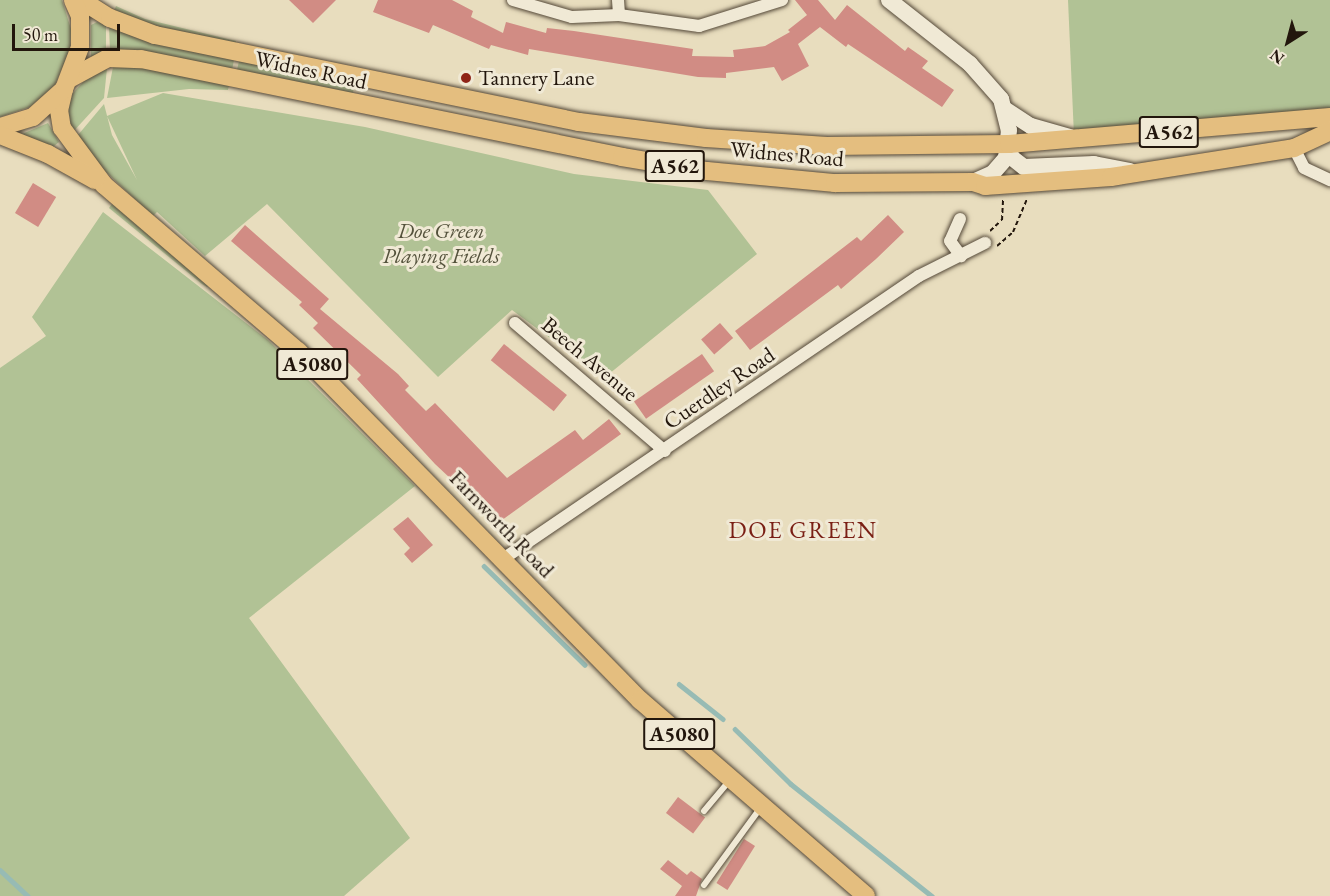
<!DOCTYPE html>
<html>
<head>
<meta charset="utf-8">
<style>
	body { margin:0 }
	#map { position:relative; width:1330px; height:896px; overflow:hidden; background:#e8ddbe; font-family:"EB Garamond",serif }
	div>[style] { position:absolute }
	.green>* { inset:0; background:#b1c295; transform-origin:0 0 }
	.stream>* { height:4.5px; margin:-2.25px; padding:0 2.25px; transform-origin:2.25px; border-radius:2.25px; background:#97bbb4 }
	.building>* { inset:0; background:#d18c84; transform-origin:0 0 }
	.path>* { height:2px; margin-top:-1px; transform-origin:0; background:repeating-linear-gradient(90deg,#22160c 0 4.5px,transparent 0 7.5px) }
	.roads { filter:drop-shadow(0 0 2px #544838) drop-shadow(0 0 2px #544838) }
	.lane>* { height:6px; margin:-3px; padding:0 3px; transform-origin:3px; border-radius:3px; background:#f0e9d5 }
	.street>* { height:12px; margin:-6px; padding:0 6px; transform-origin:6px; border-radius:6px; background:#f0e9d5 }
	.secondary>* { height:16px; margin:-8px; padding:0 8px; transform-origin:8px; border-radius:8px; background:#f0e9d5 }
	.primary>* { height:18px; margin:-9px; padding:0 9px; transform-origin:9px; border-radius:9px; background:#e4be7f }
	.dots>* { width:16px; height:16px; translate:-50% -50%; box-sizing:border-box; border:3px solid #f0e9d5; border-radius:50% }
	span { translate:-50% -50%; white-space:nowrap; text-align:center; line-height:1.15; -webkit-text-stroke:6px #f0e9d5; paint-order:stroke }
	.shield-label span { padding:2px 4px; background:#f0e9d5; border:2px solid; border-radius:4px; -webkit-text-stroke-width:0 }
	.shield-label { font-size:21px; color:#22160c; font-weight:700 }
	.street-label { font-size:22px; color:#22160c }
	.poi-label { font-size:22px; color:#22160c }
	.left { translate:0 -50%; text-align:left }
	.park-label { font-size:22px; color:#54523c; font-style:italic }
	.neighbourhood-label { font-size:24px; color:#7a1f14; letter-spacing:1.5px }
	.north { position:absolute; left:1258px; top:12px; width:60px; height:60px; -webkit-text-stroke:4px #f0e9d5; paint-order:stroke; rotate:216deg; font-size:16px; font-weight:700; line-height:24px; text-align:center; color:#22160c }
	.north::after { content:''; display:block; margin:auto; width:21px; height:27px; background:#22160c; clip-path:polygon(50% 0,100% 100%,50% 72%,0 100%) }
	.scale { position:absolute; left:12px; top:24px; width:108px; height:27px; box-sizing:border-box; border:3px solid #22160c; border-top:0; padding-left:8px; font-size:18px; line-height:21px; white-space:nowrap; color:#22160c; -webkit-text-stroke:4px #f0e9d5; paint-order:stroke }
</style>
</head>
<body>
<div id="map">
	<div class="green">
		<i style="clip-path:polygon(0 0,62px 0,71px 29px,70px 49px,55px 85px,30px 107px,0 117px)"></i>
		<i style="clip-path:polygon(1068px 0,1330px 0,1330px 110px,1074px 136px)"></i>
		<i style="clip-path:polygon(116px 6px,145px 19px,236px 41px,236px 44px,156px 27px,114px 11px)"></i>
		<i style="clip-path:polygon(97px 22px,106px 25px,106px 52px,91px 57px,91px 25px)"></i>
		<i style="clip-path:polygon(109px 27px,149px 42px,234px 60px,232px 70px,110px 51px)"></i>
		<i style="left:239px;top:61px;width:118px;height:10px;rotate:12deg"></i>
		<i style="clip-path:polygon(113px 67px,138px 67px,229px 85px,228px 90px,189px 89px,107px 98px)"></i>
		<i style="clip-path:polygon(107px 68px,104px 98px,72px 133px,68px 108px,73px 93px,85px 80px)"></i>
		<i style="clip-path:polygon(163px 93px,365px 127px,574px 174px,708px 190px,757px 254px,604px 378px,512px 310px,438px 377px,267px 204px,205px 256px,157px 212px,153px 216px,91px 158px,78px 135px,104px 104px,112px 135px,137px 180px,107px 116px)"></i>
		<i style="clip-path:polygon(48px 123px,59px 142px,53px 147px,22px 134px)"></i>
		<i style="clip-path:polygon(112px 204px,210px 284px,207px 287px,202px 284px,109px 208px)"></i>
		<i style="clip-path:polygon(103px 212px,268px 340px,415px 486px,249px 618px,410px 838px,344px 896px,0 896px,0 368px,46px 336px,32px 317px)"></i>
	</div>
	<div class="stream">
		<i style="left:484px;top:566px;width:141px;rotate:44.4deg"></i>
		<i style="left:679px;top:684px;width:56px;rotate:38.5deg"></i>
		<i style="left:735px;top:729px;width:78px;rotate:44.5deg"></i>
		<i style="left:791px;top:784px;width:180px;rotate:38.5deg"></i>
		<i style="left:0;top:870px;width:38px;rotate:43deg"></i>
	</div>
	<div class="building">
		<i style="clip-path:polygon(289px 0,336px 0,313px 23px)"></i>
		<i style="clip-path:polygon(378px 0,452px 0,473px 11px,471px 17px,503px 33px,506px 22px,546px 33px,547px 28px,574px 31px,693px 49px,692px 56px,734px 57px,733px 50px,765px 46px,790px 32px,788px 30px,807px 15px,795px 0,818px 0,835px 20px,847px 5px,905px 51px,908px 47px,928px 61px,922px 68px,954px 90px,942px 107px,848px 44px,846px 47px,820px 27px,798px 44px,809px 66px,782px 81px,774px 67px,726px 73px,726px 78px,698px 77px,529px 49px,528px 55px,491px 45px,489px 49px,433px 25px,429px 33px,373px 12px)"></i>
		<i style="left:33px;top:183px;width:27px;height:35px;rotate:31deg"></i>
		<i style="clip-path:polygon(888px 215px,904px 232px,876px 259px,841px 289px,838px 285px,750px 350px,735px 331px,857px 237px,861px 241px)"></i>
		<i style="clip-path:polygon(245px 225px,329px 299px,320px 309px,398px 374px,409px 386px,405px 390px,426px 411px,435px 403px,507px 478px,575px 430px,583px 440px,609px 419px,621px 434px,498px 523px,470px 489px,466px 493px,435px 464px,357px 379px,361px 375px,313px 328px,318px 323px,299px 305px,302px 302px,231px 241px)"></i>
		<i style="left:720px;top:323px;width:20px;height:25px;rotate:49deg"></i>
		<i style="left:504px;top:344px;width:81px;height:21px;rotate:39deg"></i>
		<i style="left:702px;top:354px;width:21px;height:83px;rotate:55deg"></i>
		<i style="clip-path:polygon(408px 517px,433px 545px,412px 563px,404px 554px,410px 548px,393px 529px)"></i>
		<i style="left:678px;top:797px;width:34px;height:20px;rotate:37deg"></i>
		<i style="left:744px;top:839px;width:13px;height:52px;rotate:32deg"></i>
		<i style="clip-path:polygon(668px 860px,687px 875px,691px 871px,702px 879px,696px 896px,675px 896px,682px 886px,660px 869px)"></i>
	</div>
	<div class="path">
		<i style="left:990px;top:231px;width:16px;rotate:-43deg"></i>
		<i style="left:1002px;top:220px;width:20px;rotate:-87deg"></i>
		<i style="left:997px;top:246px;width:21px;rotate:-41deg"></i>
		<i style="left:1013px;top:232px;width:36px;rotate:-67deg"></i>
	</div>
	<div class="roads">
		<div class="lane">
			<i style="left:704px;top:811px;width:39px;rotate:-50deg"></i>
			<i style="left:704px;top:885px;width:97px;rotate:-53.8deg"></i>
		</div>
		<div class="street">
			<i style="left:513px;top:0;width:61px;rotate:16.1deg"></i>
			<i style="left:572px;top:17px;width:47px;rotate:-2.4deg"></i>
			<i style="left:619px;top:15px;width:81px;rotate:7.8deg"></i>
			<i style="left:699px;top:26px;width:87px;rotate:-17.4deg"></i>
			<i style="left:618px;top:0;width:15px;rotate:86deg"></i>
			<i style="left:1294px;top:148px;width:22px;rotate:63deg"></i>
			<i style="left:1304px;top:168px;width:29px;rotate:25deg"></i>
			<i style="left:960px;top:219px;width:24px;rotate:114deg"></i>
			<i style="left:950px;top:241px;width:19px;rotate:54deg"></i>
			<i style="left:515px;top:323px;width:197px;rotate:40.5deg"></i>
			<i style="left:503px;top:559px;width:503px;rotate:-34.23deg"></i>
			<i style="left:919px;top:276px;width:74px;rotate:-26.6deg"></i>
		</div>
		<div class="secondary">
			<i style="left:889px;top:0;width:103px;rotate:38.3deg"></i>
			<i style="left:970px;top:64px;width:47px;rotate:48.5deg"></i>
			<i style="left:1001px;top:99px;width:32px;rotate:76deg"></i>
			<i style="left:1009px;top:130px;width:28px;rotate:96deg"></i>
			<i style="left:1006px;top:158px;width:20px;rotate:131deg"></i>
			<i style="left:993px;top:173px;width:22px;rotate:156deg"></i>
			<i style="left:1006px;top:110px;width:30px;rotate:33deg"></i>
			<i style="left:1031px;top:126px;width:41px;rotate:15.8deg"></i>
			<i style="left:1009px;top:144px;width:13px;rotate:81deg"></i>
			<i style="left:1011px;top:157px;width:16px;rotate:38deg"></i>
			<i style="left:1024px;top:167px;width:70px;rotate:-2.5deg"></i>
			<i style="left:1094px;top:164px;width:37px;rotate:11deg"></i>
		</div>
		<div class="primary">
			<i style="left:81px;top:0;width:34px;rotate:32deg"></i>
			<i style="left:110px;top:18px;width:48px;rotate:20.7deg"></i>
			<i style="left:155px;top:35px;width:433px;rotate:11.6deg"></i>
			<i style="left:579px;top:122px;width:128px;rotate:7.2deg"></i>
			<i style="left:706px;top:138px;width:121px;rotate:3.8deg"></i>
			<i style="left:827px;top:146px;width:182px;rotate:-0.6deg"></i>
			<i style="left:1009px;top:144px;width:322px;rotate:-4.8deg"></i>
			<i style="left:69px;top:79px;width:44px;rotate:-28.3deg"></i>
			<i style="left:108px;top:58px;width:33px;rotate:2deg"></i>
			<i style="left:141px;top:59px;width:491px;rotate:11.5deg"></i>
			<i style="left:622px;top:157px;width:86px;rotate:9.4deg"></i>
			<i style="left:707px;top:171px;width:129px;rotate:5.4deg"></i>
			<i style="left:835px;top:183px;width:138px;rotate:-0.4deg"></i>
			<i style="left:973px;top:182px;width:13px;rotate:18deg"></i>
			<i style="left:985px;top:186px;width:126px;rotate:-4.1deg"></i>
			<i style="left:1111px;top:177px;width:185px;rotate:-9deg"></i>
			<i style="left:1294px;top:148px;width:40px;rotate:-25deg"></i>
			<i style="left:64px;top:89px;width:22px;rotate:103deg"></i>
			<i style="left:59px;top:110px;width:18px;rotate:81deg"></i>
			<i style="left:62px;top:128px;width:71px;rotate:53.6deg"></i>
			<i style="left:104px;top:185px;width:255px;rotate:40.6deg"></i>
			<i style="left:298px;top:351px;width:489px;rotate:45.6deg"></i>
			<i style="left:640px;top:700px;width:299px;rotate:40.9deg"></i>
			<i style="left:0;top:127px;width:34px;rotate:-17deg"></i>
			<i style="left:33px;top:117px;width:42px;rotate:-42.1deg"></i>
			<i style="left:64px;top:89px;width:45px;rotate:-69.1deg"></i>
			<i style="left:80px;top:47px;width:31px;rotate:-90deg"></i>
			<i style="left:80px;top:16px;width:17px;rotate:-114deg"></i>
			<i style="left:0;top:135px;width:52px;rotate:21.6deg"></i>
			<i style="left:48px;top:154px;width:54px;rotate:29deg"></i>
		</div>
	</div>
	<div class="dots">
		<i style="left:466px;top:78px;background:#8f2418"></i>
	</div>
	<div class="shield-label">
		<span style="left:1169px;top:132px">A562</span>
		<span style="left:675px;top:166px">A562</span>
		<span style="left:312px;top:364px">A5080</span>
		<span style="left:679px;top:734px">A5080</span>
	</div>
	<div class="street-label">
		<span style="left:311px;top:70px;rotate:12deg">Widnes Road</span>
		<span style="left:787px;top:154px;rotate:5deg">Widnes Road</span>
		<span style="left:590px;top:359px;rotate:40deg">Beech Avenue</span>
		<span style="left:719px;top:388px;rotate:-34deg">Cuerdley Road</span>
		<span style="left:502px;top:524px;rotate:46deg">Farnworth Road</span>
	</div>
	<div class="poi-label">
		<span class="left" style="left:478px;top:78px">Tannery Lane</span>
	</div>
	<div class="park-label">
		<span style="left:441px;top:243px">Doe Green<br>Playing Fields</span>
	</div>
	<div class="neighbourhood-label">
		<span style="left:803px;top:530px">DOE GREEN</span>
	</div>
	<div class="north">N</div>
	<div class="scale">50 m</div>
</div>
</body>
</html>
